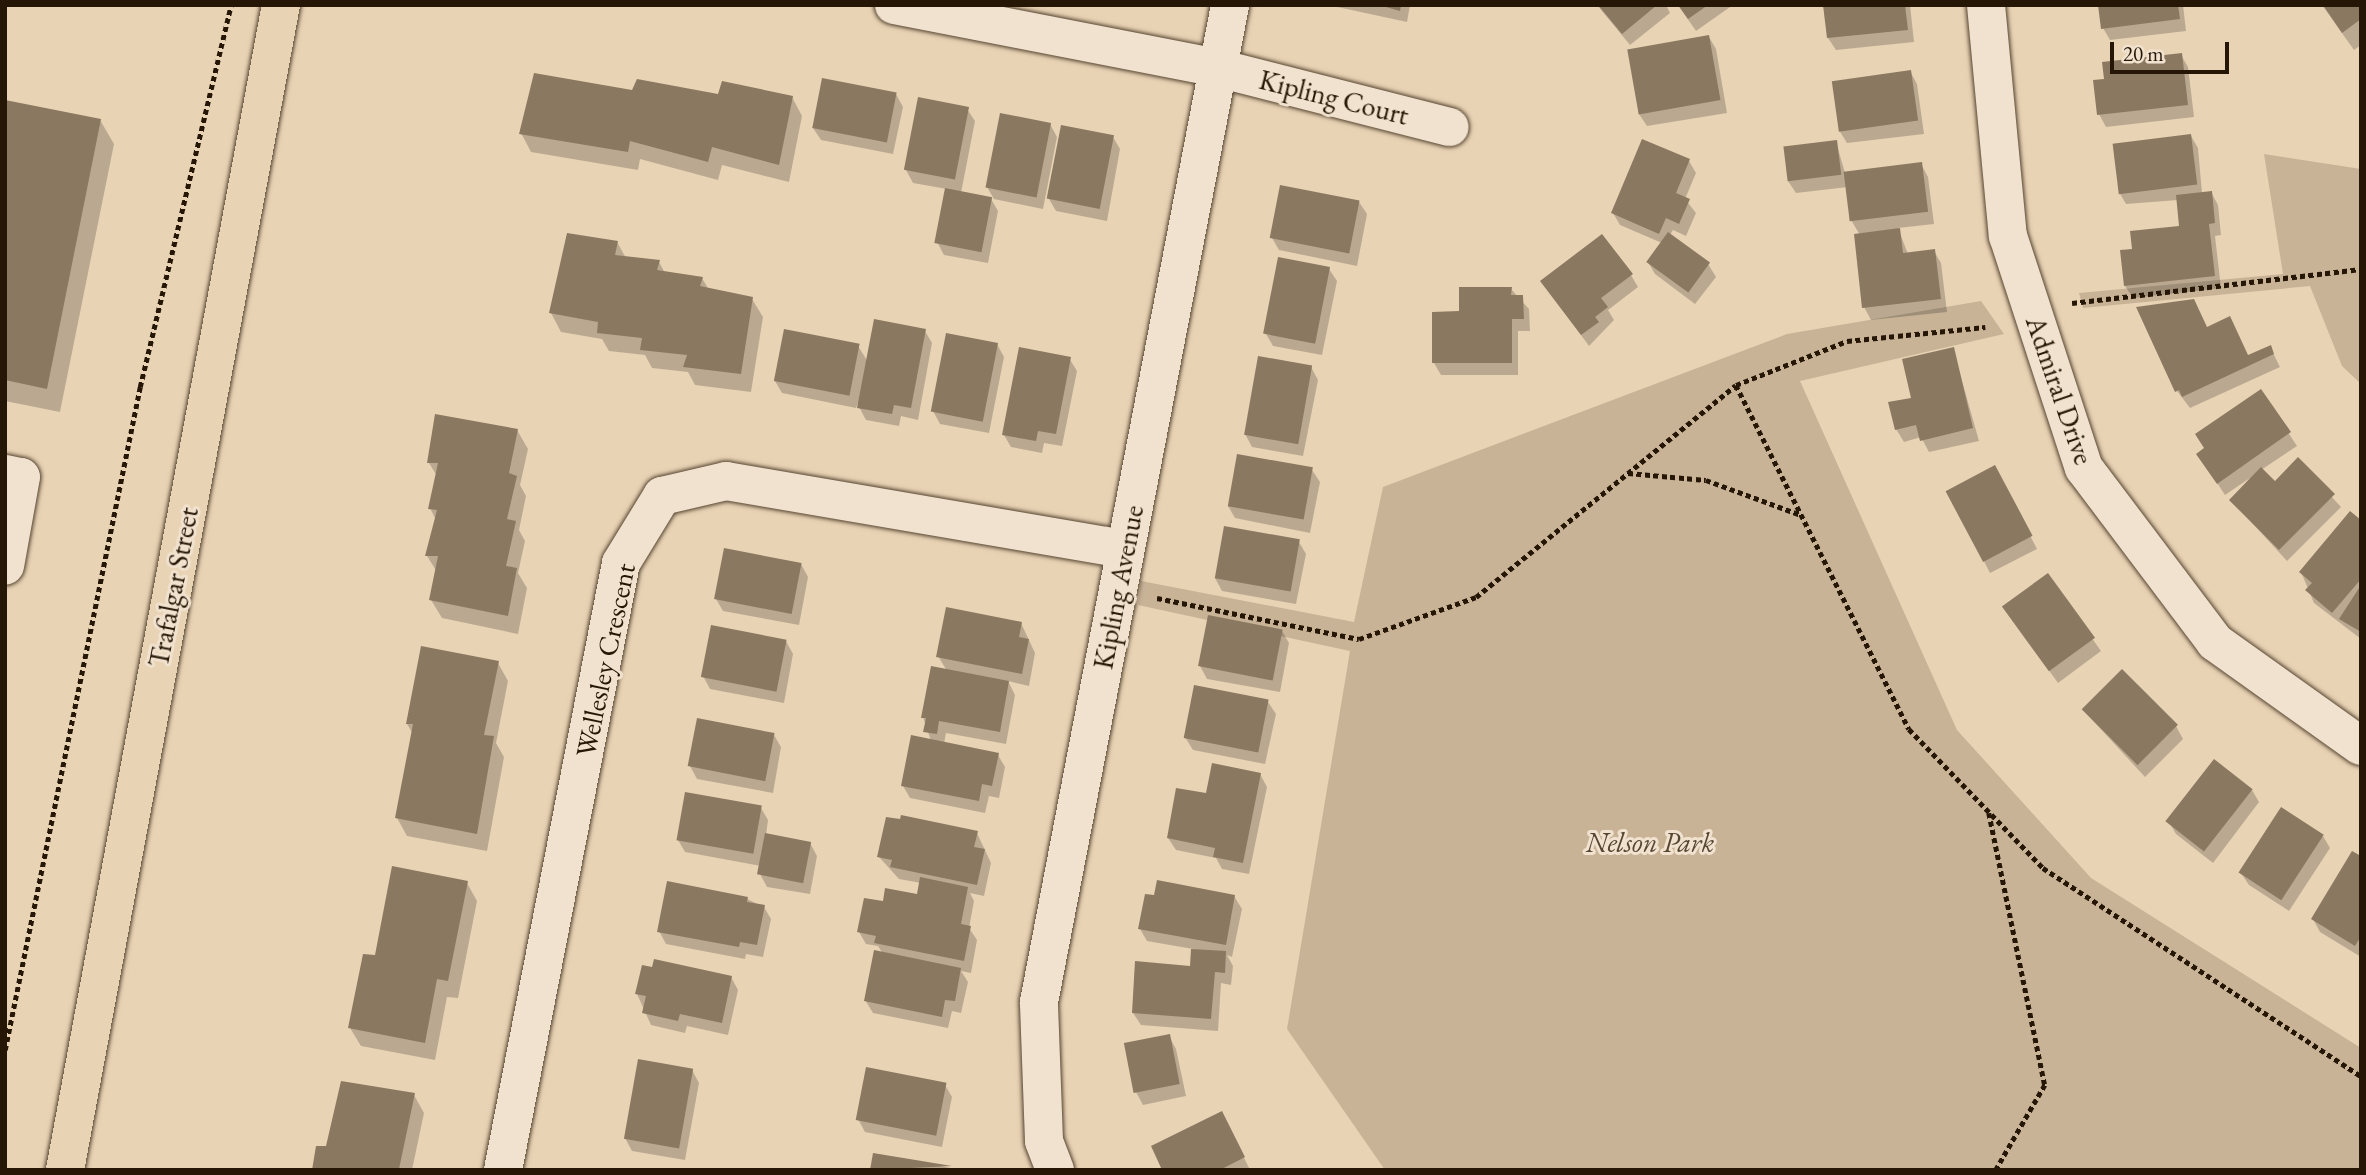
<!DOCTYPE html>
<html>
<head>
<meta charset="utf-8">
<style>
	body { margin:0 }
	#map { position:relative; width:2366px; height:1175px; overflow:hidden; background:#e9d3b5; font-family:"EB Garamond",serif }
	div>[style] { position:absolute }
	.green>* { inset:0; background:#c8b397 }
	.shadow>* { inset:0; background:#0003 }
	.building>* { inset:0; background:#8b7861; transform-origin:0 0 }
	.path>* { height:4.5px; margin-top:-2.25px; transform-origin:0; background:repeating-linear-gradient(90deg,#251605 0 5px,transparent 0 8.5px) }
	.roads { filter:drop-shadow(0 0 2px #564531) drop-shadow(0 0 2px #564531) }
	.minor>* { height:38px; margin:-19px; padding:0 19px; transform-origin:19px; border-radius:19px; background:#f1e2cf }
	.major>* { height:38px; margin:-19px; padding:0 19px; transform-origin:19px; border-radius:19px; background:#e9d3b5 }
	span { translate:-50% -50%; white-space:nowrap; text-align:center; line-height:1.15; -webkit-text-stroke:6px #f1e2cf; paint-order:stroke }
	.street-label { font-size:28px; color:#251605 }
	.park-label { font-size:28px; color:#564531; font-style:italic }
	.frame { position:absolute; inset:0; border:7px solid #251605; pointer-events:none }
	.scale { position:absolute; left:2110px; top:42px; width:119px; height:32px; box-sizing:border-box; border:4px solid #251605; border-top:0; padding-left:9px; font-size:21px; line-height:24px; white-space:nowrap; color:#251605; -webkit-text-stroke:5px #f1e2cf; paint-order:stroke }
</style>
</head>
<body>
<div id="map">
	<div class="green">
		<i style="clip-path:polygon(2264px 154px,2361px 169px,2361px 384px,2342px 366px,2310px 286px,2083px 308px,2079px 293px,2283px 274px)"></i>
		<i style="clip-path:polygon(1981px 301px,2004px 334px,1800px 381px,1957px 730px,2091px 878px,2361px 1048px,2361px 1170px,1385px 1170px,1287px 1029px,1350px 651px,1138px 605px,1141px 581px,1354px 622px,1383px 487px,1787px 334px)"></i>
	</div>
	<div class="shadow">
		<i style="clip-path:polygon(1328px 5px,1410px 5px,1407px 22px)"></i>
		<i style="clip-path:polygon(1597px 5px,1666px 5px,1670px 13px,1630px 45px)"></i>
		<i style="clip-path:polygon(1678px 5px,1733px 5px,1696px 31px)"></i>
		<i style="clip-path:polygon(1825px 5px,1910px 5px,1914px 42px,1836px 50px,1828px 38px)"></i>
		<i style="clip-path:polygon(2100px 5px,2183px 5px,2186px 31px,2110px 40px,2103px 28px)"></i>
		<i style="clip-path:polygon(2322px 5px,2361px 5px,2361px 45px,2354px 50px)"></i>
		<i style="clip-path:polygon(1709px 37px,1716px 49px,1727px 113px,1647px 126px,1639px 114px,1629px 51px)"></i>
		<i style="clip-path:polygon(2181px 55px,2188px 67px,2194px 117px,2106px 127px,2099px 114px)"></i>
		<i style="clip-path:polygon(1910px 71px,1917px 84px,1924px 134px,1847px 143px,1839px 130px)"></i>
		<i style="clip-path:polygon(633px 92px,792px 97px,802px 116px,789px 182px,722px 165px,718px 180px,640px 159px,638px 170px,531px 152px,521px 133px)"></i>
		<i style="clip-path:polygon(896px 94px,903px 107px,893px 154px,821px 140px,813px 128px)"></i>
		<i style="clip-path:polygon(5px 102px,100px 120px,114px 144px,60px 412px,5px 401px)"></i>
		<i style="clip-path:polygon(967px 109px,975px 121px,961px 193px,991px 199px,998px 211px,988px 263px,944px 255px,937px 242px,947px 189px,913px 183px,906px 170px)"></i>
		<i style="clip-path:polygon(1050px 124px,1057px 137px,1043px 209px,994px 199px,987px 187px)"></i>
		<i style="clip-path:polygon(2191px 136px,2198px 148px,2202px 193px,2211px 192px,2218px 205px,2221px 235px,2215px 236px,2221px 288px,2133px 298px,2125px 286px,2134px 250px,2181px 227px,2178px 200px,2126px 204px,2119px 192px)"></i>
		<i style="clip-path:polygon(1113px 137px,1120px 149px,1107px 221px,1056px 211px,1049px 199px)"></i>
		<i style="clip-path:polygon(1836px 142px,1845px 173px,1921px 164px,1928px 177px,1934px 224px,1898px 228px,1908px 254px,1934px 251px,1941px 263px,1947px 312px,1871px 320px,1864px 307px,1860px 235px,1851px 220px,1848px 187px,1796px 193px,1788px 181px)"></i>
		<i style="clip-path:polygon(1689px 161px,1696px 173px,1685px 199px,1696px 213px,1686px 236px,1673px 230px,1670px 235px,1708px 264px,1716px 277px,1695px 304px,1655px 274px,1648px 262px,1662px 243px,1620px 225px,1613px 213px)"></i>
		<i style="clip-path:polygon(1359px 202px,1367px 214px,1357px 266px,1279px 250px,1272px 238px)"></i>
		<i style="clip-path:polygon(617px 242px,626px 258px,659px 262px,665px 273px,702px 278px,709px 290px,752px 299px,763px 317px,751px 392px,695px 385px,688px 372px,652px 368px,645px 355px,609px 351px,602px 339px,561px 332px,551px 313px)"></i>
		<i style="clip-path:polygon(1329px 269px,1337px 281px,1322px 355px,1273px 346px,1266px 334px)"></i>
		<i style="clip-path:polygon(1631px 275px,1638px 287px,1608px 310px,1614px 320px,1589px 346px,1550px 293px)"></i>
		<i style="clip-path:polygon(1511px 289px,1529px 309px,1530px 331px,1518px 331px,1518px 375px,1441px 375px,1434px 363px)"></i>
		<i style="clip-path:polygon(2208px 328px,2249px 357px,2270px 347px,2280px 367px,2190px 408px,2177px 391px)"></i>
		<i style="clip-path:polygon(925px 331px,932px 343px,918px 420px,901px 416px,899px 426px,866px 420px,859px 407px,862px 393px,856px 408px,782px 393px,775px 381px,858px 346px,868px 362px)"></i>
		<i style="clip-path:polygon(997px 344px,1004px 357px,989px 433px,940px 424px,933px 411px)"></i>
		<i style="clip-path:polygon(1953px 349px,1979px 441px,1929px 452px,1921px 437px,1904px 442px,1896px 429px,1913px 399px)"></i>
		<i style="clip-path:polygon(1069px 358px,1077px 371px,1062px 446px,1044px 443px,1042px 453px,1011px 447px,1004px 435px)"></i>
		<i style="clip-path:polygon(1311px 367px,1318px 380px,1303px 456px,1252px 447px,1245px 434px)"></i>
		<i style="clip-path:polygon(2261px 391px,2297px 446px,2261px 470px,2275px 483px,2298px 460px,2341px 507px,2287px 561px,2231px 500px,2250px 478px,2225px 495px,2206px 466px)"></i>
		<i style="clip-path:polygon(517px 430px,528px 449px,520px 485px,526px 496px,519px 530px,525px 541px,518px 573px,527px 588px,518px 634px,442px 618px,431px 600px,437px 572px,427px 556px,436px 520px,430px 508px,437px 476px,429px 463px)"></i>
		<i style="clip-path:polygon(1312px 470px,1320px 482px,1310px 533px,1235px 518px,1228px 506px)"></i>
		<i style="clip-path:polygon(2001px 479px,2037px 549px,1990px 573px,1948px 491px)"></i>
		<i style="clip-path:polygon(2361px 523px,2361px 639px,2314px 603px,2301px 572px)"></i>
		<i style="clip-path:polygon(1299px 542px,1306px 554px,1296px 604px,1222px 591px,1215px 578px)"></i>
		<i style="clip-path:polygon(801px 564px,808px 577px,799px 625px,723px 611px,716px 599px)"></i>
		<i style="clip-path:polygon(2048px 576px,2101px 651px,2058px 683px,2012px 619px)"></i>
		<i style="clip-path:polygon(1021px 623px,1035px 653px,1029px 686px,1008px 681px,1015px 695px,1006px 744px,946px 733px,944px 744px,998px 755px,1005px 767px,999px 798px,989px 796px,985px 813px,910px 798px,903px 786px,931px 741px,923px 717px,947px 671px,938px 656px)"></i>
		<i style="clip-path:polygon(1282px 631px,1289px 643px,1280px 692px,1207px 679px,1200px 666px)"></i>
		<i style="clip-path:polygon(786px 641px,793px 654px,784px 703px,710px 689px,703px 676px)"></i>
		<i style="clip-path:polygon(498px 663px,508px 681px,496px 743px,504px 757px,487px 851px,407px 836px,397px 818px,413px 734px,407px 724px)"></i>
		<i style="clip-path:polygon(1268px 702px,1276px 714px,1265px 764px,1193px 750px,1185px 737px)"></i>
		<i style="clip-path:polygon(2083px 710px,2176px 726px,2183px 739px,2145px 777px)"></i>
		<i style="clip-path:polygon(774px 735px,781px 747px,773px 793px,697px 779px,690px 766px)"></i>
		<i style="clip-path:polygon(1260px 774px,1267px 787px,1249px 874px,1222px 869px,1216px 858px,1176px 850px,1168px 838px,1207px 795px)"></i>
		<i style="clip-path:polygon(2252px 790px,2259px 802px,2213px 863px,2176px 834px,2169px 822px)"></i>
		<i style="clip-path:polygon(761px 808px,768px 820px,766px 835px,810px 843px,817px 856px,810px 894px,767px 887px,760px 874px,761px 866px,685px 852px,678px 840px)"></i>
		<i style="clip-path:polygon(977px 833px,991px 863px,984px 896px,970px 893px,974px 901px,969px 928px,977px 940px,971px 973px,961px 971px,968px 982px,961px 1013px,952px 1011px,948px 1028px,873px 1013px,865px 1000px,883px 954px,878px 946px,866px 944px,859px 932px,884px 903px,919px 896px,921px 883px,899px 879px,879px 857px)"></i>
		<i style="clip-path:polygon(2323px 836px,2330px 848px,2289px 911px,2249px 885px,2241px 873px)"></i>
		<i style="clip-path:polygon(2361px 859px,2361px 957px,2320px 932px,2313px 919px)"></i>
		<i style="clip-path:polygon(467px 883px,477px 901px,458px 998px,447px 997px,435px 1060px,361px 1046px,350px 1028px,376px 957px)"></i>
		<i style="clip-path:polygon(1234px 896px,1242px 909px,1232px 957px,1227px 955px,1233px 966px,1231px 985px,1221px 983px,1218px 1031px,1141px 1025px,1133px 1013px,1192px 967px,1193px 949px,1147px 941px,1140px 929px)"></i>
		<i style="clip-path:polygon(747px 899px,764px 907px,771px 919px,763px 957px,746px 954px,745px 959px,666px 944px,659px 931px)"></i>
		<i style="clip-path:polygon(731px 977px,738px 990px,728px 1035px,687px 1026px,685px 1033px,651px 1025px,637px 994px)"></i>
		<i style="clip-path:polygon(1169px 1036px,1176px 1049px,1186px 1096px,1143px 1105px,1136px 1092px)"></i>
		<i style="clip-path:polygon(692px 1070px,699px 1083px,685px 1160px,632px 1151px,625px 1138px)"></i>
		<i style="clip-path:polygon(945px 1085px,952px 1097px,942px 1147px,865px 1132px,858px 1119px)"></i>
		<i style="clip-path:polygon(414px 1095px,424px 1113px,412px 1170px,314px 1170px,328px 1148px)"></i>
		<i style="clip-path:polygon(1228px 1125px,1250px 1170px,1164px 1170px)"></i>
		<i style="clip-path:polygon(875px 1155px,951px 1168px,952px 1170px,872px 1170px)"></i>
	</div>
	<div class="building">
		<i style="clip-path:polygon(1379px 5px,1401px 5px,1400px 11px)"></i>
		<i style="clip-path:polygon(1598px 5px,1657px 5px,1622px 34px)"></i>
		<i style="clip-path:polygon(1678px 5px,1708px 5px,1688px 19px)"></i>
		<i style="clip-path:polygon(1823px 5px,1905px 5px,1908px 30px,1827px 38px)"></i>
		<i style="clip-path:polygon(2098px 5px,2178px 5px,2180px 19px,2101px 29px)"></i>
		<i style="clip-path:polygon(2323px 5px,2361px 5px,2361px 19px,2342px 33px)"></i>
		<i style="left:1709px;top:35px;width:66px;height:83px;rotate:80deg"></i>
		<i style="clip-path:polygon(2182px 53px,2188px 105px,2097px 115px,2093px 80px,2104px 79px,2102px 62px)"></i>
		<i style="left:1911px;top:70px;width:51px;height:80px;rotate:82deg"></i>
		<i style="clip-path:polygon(534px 73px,632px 90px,637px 79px,718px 94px,722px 81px,793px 96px,779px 165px,712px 147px,708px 162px,630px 141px,628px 152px,519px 134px)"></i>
		<i style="left:822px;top:78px;width:76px;height:51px;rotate:11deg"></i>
		<i style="left:918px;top:97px;width:52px;height:74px;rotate:11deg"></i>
		<i style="clip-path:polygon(5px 100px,101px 119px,47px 389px,5px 380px)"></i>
		<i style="left:1000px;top:113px;width:52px;height:76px;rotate:11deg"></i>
		<i style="left:1061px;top:125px;width:54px;height:75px;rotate:11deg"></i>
		<i style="left:2191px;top:134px;width:51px;height:79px;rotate:83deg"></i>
		<i style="clip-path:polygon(1642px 139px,1690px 159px,1676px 193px,1690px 199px,1679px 224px,1666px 218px,1659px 234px,1611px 213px)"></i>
		<i style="left:1837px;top:140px;width:35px;height:54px;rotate:83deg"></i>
		<i style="left:1922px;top:162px;width:50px;height:79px;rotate:83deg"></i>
		<i style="left:1280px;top:185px;width:81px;height:54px;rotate:11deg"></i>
		<i style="left:945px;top:188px;width:48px;height:56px;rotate:11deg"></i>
		<i style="clip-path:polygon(2212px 191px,2215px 223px,2209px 224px,2215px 276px,2124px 286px,2120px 250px,2132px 249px,2130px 231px,2179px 226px,2176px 195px)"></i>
		<i style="clip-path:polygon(1900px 228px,1903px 253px,1935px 249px,1941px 299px,1862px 308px,1854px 234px)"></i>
		<i style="left:1668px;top:232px;width:52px;height:37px;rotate:36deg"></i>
		<i style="clip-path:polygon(567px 233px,618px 241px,615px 255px,660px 260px,657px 270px,703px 277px,700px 286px,753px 297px,741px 374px,683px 367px,687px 355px,640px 350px,642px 338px,597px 333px,598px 322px,549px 313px)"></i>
		<i style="clip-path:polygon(1602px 234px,1633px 274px,1601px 298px,1608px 307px,1595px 317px,1599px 322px,1581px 335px,1540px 281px)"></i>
		<i style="left:1278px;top:257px;width:53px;height:78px;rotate:11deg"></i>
		<i style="clip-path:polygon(1459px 287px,1512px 287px,1511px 295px,1523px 295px,1524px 319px,1512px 319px,1512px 363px,1432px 363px,1432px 312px,1459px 311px)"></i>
		<i style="clip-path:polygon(2194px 299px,2207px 327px,2230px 316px,2248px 355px,2271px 345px,2274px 354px,2182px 397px,2179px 390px,2175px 392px,2136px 307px)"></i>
		<i style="clip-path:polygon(874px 319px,926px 329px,911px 408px,894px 405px,892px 414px,857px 408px)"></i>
		<i style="left:784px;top:329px;width:77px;height:53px;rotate:11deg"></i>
		<i style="left:946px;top:333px;width:53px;height:80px;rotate:11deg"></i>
		<i style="clip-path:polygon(1019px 347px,1071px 357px,1056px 434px,1038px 431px,1036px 441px,1002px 435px)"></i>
		<i style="clip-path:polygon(1954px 347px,1973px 428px,1920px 441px,1916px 425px,1895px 430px,1888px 402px,1911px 398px,1902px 359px)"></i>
		<i style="left:1258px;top:356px;width:55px;height:80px;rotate:10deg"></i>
		<i style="clip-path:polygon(2261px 389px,2291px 432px,2217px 484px,2196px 454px,2204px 448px,2195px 434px)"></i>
		<i style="clip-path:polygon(435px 414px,518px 429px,509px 473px,517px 476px,507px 519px,516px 521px,506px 566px,517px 568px,508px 616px,429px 600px,438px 556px,425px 556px,437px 510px,428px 509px,438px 463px,427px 463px)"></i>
		<i style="left:1237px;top:454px;width:77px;height:53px;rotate:10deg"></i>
		<i style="clip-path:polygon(2298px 457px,2335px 494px,2279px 550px,2229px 500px,2261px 467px,2275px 481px)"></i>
		<i style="left:1995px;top:465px;width:80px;height:56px;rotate:62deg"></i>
		<i style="clip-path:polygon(2350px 511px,2361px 520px,2361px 579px,2332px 613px,2305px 590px,2312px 583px,2299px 572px)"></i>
		<i style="left:1224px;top:526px;width:77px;height:53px;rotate:10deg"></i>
		<i style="left:724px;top:548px;width:79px;height:52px;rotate:11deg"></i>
		<i style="left:2048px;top:573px;width:80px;height:57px;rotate:54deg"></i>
		<i style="clip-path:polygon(2361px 585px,2361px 632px,2339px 619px)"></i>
		<i style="clip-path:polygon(946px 607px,1022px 622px,1019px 637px,1029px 639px,1022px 674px,936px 657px)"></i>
		<i style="left:1208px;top:615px;width:76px;height:52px;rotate:11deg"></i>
		<i style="left:711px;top:625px;width:77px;height:53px;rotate:11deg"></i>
		<i style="clip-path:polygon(421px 646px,499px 661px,484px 735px,494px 736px,477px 834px,395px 818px,413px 724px,406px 724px)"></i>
		<i style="clip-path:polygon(931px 666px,1009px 681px,1000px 732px,939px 721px,937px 734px,923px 732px,926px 718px,921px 718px)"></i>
		<i style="left:2122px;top:669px;width:79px;height:57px;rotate:45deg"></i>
		<i style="left:1194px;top:685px;width:76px;height:54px;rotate:11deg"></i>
		<i style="left:697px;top:718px;width:79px;height:49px;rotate:11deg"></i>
		<i style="clip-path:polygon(911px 735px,999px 753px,992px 786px,982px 784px,979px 801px,901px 786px)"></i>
		<i style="left:2214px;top:759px;width:49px;height:79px;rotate:38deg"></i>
		<i style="clip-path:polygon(1212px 763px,1261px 773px,1243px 863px,1213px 857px,1215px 848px,1167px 838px,1176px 788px,1206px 793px)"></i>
		<i style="left:685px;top:792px;width:78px;height:49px;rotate:10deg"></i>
		<i style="left:2281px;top:807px;width:51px;height:78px;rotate:33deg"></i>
		<i style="clip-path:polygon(901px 815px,978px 831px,974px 847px,985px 849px,977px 885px,890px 867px,892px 860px,877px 857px,886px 817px,900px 819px)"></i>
		<i style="left:765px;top:833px;width:47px;height:42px;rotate:11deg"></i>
		<i style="clip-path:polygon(2352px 851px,2361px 856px,2361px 936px,2355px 946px,2311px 919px)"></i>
		<i style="clip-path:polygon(392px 866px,468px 881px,448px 981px,437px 979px,425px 1043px,348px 1028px,363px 954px,375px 955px)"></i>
		<i style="clip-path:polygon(920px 877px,968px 887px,961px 924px,971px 926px,964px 961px,874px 943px,876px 936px,857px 932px,864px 898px,883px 901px,885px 888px,917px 894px)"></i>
		<i style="clip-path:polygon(1157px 880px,1235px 895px,1226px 945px,1138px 929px,1145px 894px,1154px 895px)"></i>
		<i style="clip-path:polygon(667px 881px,748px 897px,747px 902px,765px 905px,757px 945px,740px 942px,739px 947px,657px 932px)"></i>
		<i style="clip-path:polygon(1191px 949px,1226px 951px,1225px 973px,1215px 972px,1211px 1019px,1132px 1013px,1135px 961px,1190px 966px)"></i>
		<i style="clip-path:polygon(874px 950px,961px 968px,955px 1001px,945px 1000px,942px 1017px,864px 1001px)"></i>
		<i style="clip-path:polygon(654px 959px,732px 976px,722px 1023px,680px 1014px,678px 1021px,642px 1013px,646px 996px,635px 994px,642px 965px,652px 967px)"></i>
		<i style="left:1170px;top:1034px;width:51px;height:47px;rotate:79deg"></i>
		<i style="left:638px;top:1059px;width:56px;height:81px;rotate:10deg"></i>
		<i style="left:866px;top:1067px;width:82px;height:54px;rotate:11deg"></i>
		<i style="clip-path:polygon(341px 1081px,415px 1093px,399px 1169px,312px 1170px,316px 1146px,326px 1146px)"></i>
		<i style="clip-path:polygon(1222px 1111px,1245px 1157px,1220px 1170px,1162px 1170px,1151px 1146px)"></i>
		<i style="clip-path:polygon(873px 1153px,952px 1166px,870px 1170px)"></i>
	</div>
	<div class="path">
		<i style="left:2072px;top:303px;width:291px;rotate:-6.7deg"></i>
		<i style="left:1736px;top:385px;width:385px;rotate:63.3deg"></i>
		<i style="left:1909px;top:729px;width:193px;rotate:46deg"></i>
		<i style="left:2043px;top:868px;width:380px;rotate:33.2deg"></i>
		<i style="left:1628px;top:473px;width:78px;rotate:5.1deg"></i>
		<i style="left:1706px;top:480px;width:101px;rotate:20.2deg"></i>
		<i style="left:1157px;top:598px;width:206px;rotate:11.5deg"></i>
		<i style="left:1359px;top:639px;width:124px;rotate:-19.7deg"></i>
		<i style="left:1476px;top:597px;width:335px;rotate:-39.2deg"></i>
		<i style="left:1736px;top:385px;width:119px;rotate:-21.6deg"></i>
		<i style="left:1847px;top:341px;width:139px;rotate:-5.8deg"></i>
		<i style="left:1989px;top:813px;width:278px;rotate:78.4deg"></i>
		<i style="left:2045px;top:1085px;width:98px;rotate:120deg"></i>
		<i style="left:5px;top:1050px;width:677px;rotate:-78.49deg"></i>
		<i style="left:140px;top:387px;width:393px;rotate:-76.6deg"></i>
	</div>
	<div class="roads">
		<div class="minor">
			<i style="left:894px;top:5px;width:330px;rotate:11deg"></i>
			<i style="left:1218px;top:68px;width:239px;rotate:14.3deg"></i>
			<i style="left:1986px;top:5px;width:232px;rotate:84.6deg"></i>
			<i style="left:2008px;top:236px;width:244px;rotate:71.9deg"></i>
			<i style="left:2084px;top:468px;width:218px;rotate:53deg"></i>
			<i style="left:2215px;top:642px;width:179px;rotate:35.5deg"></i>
			<i style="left:5px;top:474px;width:16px;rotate:11deg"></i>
			<i style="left:21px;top:477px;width:90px;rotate:100.2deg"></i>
			<i style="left:503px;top:1170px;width:618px;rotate:-79deg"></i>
			<i style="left:621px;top:563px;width:79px;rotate:-58.5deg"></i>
			<i style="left:662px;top:496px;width:66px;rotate:-13.2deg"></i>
			<i style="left:726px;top:481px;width:405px;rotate:9.7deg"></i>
			<i style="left:1055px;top:1170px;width:31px;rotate:-111deg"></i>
			<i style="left:1044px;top:1141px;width:139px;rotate:-92.1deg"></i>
			<i style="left:1039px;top:1002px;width:1015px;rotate:-79.15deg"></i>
		</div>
		<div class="major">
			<i style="left:65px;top:1170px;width:1185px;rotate:-79.5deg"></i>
		</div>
	</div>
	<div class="street-label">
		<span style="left:1334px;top:97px;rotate:14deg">Kipling Court</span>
		<span style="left:2060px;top:390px;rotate:71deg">Admiral Drive</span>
		<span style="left:173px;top:587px;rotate:-79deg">Trafalgar Street</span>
		<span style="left:1118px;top:587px;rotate:-79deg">Kipling Avenue</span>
		<span style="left:605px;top:660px;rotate:-78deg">Wellesley Crescent</span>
	</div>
	<div class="park-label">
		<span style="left:1650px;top:842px">Nelson Park</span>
	</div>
	<div class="frame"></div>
	<div class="scale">20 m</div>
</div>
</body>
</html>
